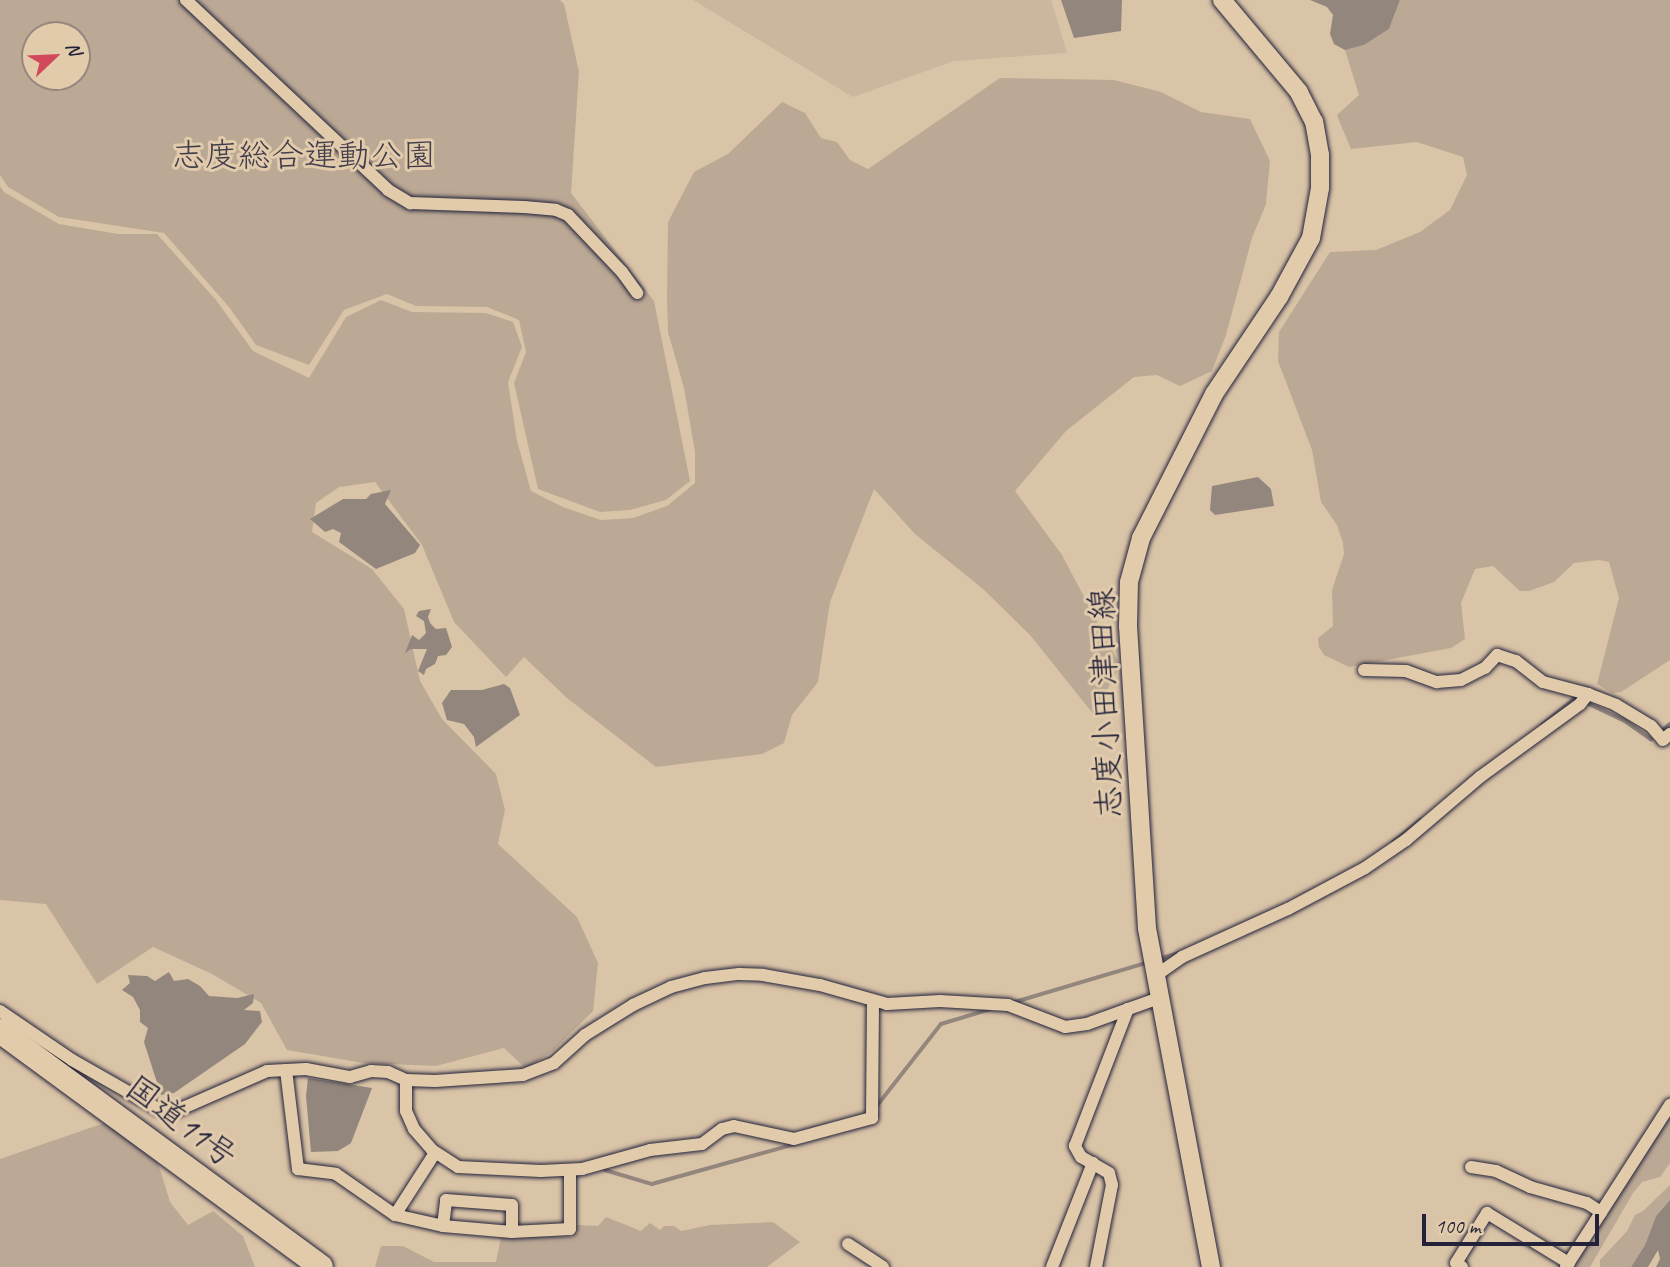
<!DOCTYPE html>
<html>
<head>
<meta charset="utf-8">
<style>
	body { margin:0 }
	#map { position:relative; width:1670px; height:1267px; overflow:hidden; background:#dac4a7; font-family:Caveat,"Klee One",sans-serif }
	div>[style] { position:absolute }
	.built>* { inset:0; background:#cbb69e }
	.green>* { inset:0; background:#bca995 }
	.water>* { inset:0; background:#93867d }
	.stream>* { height:3.5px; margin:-1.75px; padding:0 1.75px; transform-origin:1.75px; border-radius:1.75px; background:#93867d }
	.roads { filter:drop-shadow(0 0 2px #22223b) drop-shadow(0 0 2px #22223b) }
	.street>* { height:12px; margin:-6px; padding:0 6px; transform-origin:6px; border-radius:6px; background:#e2cbab }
	.secondary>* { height:18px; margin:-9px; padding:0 9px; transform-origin:9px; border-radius:9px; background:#e2cbab }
	.highway>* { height:24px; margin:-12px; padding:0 12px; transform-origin:12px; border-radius:12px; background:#e2cbab }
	span { translate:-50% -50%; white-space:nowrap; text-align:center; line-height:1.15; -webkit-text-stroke:6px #e2cbab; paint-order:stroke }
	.park-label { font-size:33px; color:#413d4d }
	.street-label { font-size:33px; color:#22223b }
	.north { position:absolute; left:21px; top:21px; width:70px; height:70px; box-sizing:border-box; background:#e2cbab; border:2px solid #95877e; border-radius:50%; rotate:67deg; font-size:19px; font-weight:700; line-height:28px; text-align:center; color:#22223b }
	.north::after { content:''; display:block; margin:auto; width:24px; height:32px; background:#d1495b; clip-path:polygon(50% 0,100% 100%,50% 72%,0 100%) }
	.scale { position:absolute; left:1422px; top:1214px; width:177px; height:32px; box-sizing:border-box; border:4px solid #22223b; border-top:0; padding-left:9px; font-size:21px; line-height:24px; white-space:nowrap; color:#22223b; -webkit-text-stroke:5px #e2cbab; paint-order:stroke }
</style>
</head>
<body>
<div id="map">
	<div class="built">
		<i style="clip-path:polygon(693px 0,1051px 0,1067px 53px,954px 61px,853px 97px)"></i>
	</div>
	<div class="green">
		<i style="clip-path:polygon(evenodd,0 0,560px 0,564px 4px,579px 72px,571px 193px,654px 301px,690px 481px,666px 500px,630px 510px,600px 512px,538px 489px,514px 383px,526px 352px,519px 320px,487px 307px,416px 306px,387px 294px,344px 310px,309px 365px,256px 345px,229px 307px,164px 233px,59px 217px,8px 187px,0 175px,0 0,35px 35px,77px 35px,77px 77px,35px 77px,35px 35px)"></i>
		<i style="clip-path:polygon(1400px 0,1670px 0,1670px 660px,1621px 692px,1612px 693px,1597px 684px,1619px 598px,1609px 562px,1599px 560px,1574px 563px,1554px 582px,1529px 591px,1520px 591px,1493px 566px,1475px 569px,1461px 603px,1465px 639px,1451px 648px,1349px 667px,1324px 655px,1319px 647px,1318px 638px,1333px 626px,1332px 590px,1344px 554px,1343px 543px,1337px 525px,1321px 502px,1312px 450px,1278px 361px,1279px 332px,1330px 252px,1376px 250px,1420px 232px,1450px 210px,1467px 175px,1463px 157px,1417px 142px,1351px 149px,1340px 123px,1337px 115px,1359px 95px,1345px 50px,1364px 45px,1389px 29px)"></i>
		<i style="clip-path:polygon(1000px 78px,1114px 80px,1161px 92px,1201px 112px,1250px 119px,1270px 161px,1266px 204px,1252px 238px,1226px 335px,1212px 371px,1180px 386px,1157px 375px,1134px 377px,1066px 431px,1015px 491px,1062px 555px,1120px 665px,1094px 715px,1030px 635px,983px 589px,915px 534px,874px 489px,830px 602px,818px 682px,792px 715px,784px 743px,762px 754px,656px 767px,567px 698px,524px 657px,506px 677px,454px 622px,422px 545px,375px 482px,339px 487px,316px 503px,312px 532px,372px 569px,404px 609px,420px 681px,442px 719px,496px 774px,505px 810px,498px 844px,577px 917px,598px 963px,593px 1011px,554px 1050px,526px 1069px,504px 1048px,436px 1066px,363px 1063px,287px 1050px,261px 1003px,212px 974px,153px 947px,97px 984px,46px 904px,0 900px,0 186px,4px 192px,59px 224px,118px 234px,157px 234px,216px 300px,253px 351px,309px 378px,346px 317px,381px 300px,412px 312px,486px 313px,513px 322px,522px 347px,508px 382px,517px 441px,531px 491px,563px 507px,601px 520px,633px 518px,667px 506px,695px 483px,695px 452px,684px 388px,668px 332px,667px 298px,668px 222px,694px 172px,728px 154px,782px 102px,805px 113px,821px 138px,837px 142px,850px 160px,868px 169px)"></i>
		<i style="clip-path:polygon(1670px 1113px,1670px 1163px,1660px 1177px,1642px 1182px,1633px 1193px,1590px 1267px,1571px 1267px)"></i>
		<i style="clip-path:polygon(110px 1121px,155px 1153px,170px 1202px,188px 1225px,213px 1211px,243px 1236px,255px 1267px,0 1267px,0 1159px)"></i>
		<i style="clip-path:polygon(1670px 1185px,1670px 1200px,1656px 1216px,1645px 1245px,1631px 1267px,1600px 1267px,1600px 1260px,1627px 1231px,1635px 1215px,1643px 1211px)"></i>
		<i style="clip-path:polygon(606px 1217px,641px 1231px,650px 1223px,660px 1230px,664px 1226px,674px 1226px,681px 1231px,710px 1225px,773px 1222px,800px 1242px,767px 1267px,375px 1267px,381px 1246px,403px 1246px,434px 1262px,496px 1262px,501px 1237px,572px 1237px,578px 1225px,598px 1226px)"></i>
	</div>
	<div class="water">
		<i style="clip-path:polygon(1061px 0,1122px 0,1121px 31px,1074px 38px)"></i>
		<i style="clip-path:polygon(1310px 0,1400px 0,1389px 29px,1364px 45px,1345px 50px,1334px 44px,1330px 34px,1333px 15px,1327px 7px)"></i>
		<i style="clip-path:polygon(1258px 477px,1271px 489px,1274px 506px,1215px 515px,1210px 510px,1212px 486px)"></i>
		<i style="clip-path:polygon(391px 490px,385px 504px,420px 545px,415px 553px,376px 569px,339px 542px,341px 533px,333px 529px,325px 532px,310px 519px,343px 499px,366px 499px,371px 494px)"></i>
		<i style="clip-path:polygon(431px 609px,428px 617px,430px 623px,436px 629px,446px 628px,452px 647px,446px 655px,438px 656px,435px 664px,426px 669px,424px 675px,418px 671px,427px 649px,411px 649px,405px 653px,412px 635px,419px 640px,426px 633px,424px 621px,416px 616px,419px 611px)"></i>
		<i style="clip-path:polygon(504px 684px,510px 688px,520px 715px,476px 747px,474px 737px,464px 724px,447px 720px,442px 703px,451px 690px,482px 690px)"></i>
		<i style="clip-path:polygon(169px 972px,174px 981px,188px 979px,200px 986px,209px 996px,237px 998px,254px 994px,253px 1003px,244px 1010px,260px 1011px,262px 1022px,245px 1044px,174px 1093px,161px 1095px,144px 1042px,148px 1028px,140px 1022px,140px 1010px,133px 997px,122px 990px,130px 983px,128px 975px,147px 976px,155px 981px)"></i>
		<i style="clip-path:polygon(308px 1078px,372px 1088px,351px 1143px,338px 1151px,311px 1152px,306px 1096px)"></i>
		<i style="clip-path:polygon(1670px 1200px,1670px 1267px,1656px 1267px,1660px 1259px,1658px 1250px,1648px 1267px,1631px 1267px,1645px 1245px,1656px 1216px)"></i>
	</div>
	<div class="stream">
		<i style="left:1589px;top:704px;width:40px;rotate:25deg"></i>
		<i style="left:1625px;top:721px;width:32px;rotate:35deg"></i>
		<i style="left:1542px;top:725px;width:41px;rotate:-39.1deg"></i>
		<i style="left:1663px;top:730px;width:9px;rotate:-41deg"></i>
		<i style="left:1393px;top:842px;width:35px;rotate:-39deg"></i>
		<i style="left:1159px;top:959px;width:21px;rotate:-17deg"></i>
		<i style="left:1015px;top:1002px;width:140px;rotate:-16.6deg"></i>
		<i style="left:876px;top:1107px;width:105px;rotate:-51.9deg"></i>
		<i style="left:941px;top:1024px;width:52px;rotate:-16.7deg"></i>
		<i style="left:605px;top:1170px;width:49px;rotate:16.6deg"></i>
		<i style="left:652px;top:1184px;width:148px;rotate:-15.6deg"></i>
	</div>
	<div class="roads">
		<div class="street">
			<i style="left:186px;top:0;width:277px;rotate:43.2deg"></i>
			<i style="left:388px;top:190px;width:26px;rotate:31deg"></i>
			<i style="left:410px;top:203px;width:114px;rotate:2deg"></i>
			<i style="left:524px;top:207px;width:32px;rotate:5deg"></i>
			<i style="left:556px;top:210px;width:13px;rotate:23deg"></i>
			<i style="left:568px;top:215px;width:79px;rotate:46.5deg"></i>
			<i style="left:622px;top:272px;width:26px;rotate:54deg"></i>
			<i style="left:1364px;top:670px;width:42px;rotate:1.4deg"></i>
			<i style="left:1406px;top:671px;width:33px;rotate:20deg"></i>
			<i style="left:1437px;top:682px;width:24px;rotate:-5deg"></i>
			<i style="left:1461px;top:680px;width:27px;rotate:-27deg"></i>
			<i style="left:1485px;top:668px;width:18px;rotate:-47deg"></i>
			<i style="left:1497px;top:655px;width:20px;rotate:18deg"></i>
			<i style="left:1516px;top:661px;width:34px;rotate:38deg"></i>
			<i style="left:1543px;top:682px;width:47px;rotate:14.9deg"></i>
			<i style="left:1588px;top:694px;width:30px;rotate:21deg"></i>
			<i style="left:1616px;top:705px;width:41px;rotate:31deg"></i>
			<i style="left:1651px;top:726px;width:18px;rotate:49deg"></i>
			<i style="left:1663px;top:740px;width:9px;rotate:-41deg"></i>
			<i style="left:1155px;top:976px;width:33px;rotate:-35deg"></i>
			<i style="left:1182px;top:957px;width:116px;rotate:-24.4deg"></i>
			<i style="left:1288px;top:909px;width:87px;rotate:-28deg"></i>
			<i style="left:1365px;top:868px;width:50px;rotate:-34.3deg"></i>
			<i style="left:1406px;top:840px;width:97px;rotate:-40.4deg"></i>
			<i style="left:1480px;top:777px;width:124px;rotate:-36.1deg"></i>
			<i style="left:1580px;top:704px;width:13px;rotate:-51deg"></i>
			<i style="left:0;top:1011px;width:87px;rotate:34.2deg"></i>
			<i style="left:72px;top:1060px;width:99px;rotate:29.7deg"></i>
			<i style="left:158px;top:1109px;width:18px;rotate:6deg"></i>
			<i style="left:176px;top:1111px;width:99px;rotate:-23.7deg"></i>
			<i style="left:267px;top:1071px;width:39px;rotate:-3deg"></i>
			<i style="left:306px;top:1069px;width:45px;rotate:10.3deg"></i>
			<i style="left:350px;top:1077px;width:22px;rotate:-16deg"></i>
			<i style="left:371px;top:1071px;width:17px;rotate:3deg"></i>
			<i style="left:388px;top:1072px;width:20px;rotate:24deg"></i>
			<i style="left:406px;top:1080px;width:29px;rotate:2deg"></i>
			<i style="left:435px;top:1081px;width:88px;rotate:-3.9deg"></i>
			<i style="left:523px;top:1075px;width:33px;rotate:-21deg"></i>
			<i style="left:554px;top:1063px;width:42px;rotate:-42.1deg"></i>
			<i style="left:585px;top:1035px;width:57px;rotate:-32deg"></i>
			<i style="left:633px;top:1005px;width:42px;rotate:-25.3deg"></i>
			<i style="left:671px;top:987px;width:35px;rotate:-15deg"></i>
			<i style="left:705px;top:978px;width:34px;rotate:-7deg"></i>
			<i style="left:739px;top:974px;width:24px;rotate:2deg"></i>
			<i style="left:763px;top:975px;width:58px;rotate:10deg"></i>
			<i style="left:820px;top:985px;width:70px;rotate:15.8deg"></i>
			<i style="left:887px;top:1004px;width:53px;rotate:-3.2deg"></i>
			<i style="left:940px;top:1001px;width:68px;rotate:3.4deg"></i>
			<i style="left:1008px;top:1005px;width:61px;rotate:21.1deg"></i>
			<i style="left:1065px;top:1027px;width:22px;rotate:-8deg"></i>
			<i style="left:1087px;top:1024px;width:77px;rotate:-19.9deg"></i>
			<i style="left:286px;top:1070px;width:100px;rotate:83.1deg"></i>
			<i style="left:298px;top:1169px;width:38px;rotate:7deg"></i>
			<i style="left:336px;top:1174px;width:72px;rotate:34.8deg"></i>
			<i style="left:395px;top:1215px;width:49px;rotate:12.9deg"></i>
			<i style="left:443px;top:1226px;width:69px;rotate:5deg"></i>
			<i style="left:512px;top:1232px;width:58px;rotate:-3deg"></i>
			<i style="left:570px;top:1229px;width:59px;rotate:-90deg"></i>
			<i style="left:406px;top:1080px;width:31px;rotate:90deg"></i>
			<i style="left:406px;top:1111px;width:20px;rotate:66deg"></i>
			<i style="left:414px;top:1129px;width:28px;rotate:49deg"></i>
			<i style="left:432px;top:1150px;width:31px;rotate:33deg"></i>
			<i style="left:458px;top:1167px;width:83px;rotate:2.8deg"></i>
			<i style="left:541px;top:1171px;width:41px;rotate:-2.8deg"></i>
			<i style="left:582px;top:1169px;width:71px;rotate:-15.6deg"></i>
			<i style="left:650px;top:1150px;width:52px;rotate:-6.6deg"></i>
			<i style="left:702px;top:1144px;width:25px;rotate:-37deg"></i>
			<i style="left:722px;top:1129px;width:12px;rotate:-14deg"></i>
			<i style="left:734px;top:1126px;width:61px;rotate:12.2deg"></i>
			<i style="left:794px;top:1139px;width:81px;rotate:-15.1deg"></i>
			<i style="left:872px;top:1118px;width:117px;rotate:-89.5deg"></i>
			<i style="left:1471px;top:1167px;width:25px;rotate:9deg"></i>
			<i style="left:1496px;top:1171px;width:38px;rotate:25deg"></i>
			<i style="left:1530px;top:1187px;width:59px;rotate:15.7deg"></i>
			<i style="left:1587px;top:1203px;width:17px;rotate:33deg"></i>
			<i style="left:395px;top:1215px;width:74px;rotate:-57.2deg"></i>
			<i style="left:443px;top:1226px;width:26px;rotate:-83deg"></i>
			<i style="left:446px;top:1200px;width:66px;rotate:4.3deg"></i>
			<i style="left:512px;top:1205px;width:27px;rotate:90deg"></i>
			<i style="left:848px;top:1244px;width:42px;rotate:33.3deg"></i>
			<i style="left:1052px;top:1267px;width:112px;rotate:-68.5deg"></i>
			<i style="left:1096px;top:1267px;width:84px;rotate:-79deg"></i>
			<i style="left:1112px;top:1185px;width:12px;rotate:-104deg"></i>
			<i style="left:1109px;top:1173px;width:32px;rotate:-150deg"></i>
			<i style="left:1081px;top:1157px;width:13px;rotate:-119deg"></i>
			<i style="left:1075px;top:1146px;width:147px;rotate:-68.9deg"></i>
			<i style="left:1462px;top:1267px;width:7px;rotate:-146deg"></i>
			<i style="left:1456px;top:1263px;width:59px;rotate:-58.2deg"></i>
			<i style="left:1487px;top:1213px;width:96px;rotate:31.4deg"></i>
			<i style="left:1566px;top:1267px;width:193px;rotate:-57.3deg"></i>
		</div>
		<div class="secondary">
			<i style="left:1211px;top:1267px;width:345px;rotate:-100.7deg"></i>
			<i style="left:1147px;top:928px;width:303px;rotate:-93.6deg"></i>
			<i style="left:1128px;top:626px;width:44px;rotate:-88.7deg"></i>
			<i style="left:1129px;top:582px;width:46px;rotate:-74.7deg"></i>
			<i style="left:1141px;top:538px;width:161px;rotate:-63.1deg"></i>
			<i style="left:1214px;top:394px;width:117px;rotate:-56.2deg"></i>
			<i style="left:1279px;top:297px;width:67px;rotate:-61.5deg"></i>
			<i style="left:1311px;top:238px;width:51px;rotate:-79.8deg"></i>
			<i style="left:1320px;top:188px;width:33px;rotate:-90deg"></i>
			<i style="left:1320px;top:155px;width:34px;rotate:-100deg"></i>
			<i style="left:1314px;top:122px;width:34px;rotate:-117deg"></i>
			<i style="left:1299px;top:92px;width:120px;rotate:-129.9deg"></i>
		</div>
		<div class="highway">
			<i style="left:0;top:1031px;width:398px;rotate:36.3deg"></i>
		</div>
	</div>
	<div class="park-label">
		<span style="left:304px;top:156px">志度総合運動公園</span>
	</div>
	<div class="street-label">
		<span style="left:1106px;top:703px;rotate:-92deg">志度小田津田線</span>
		<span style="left:181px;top:1122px;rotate:37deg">国道11号</span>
	</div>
	<div class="north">N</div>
	<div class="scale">100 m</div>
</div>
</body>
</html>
